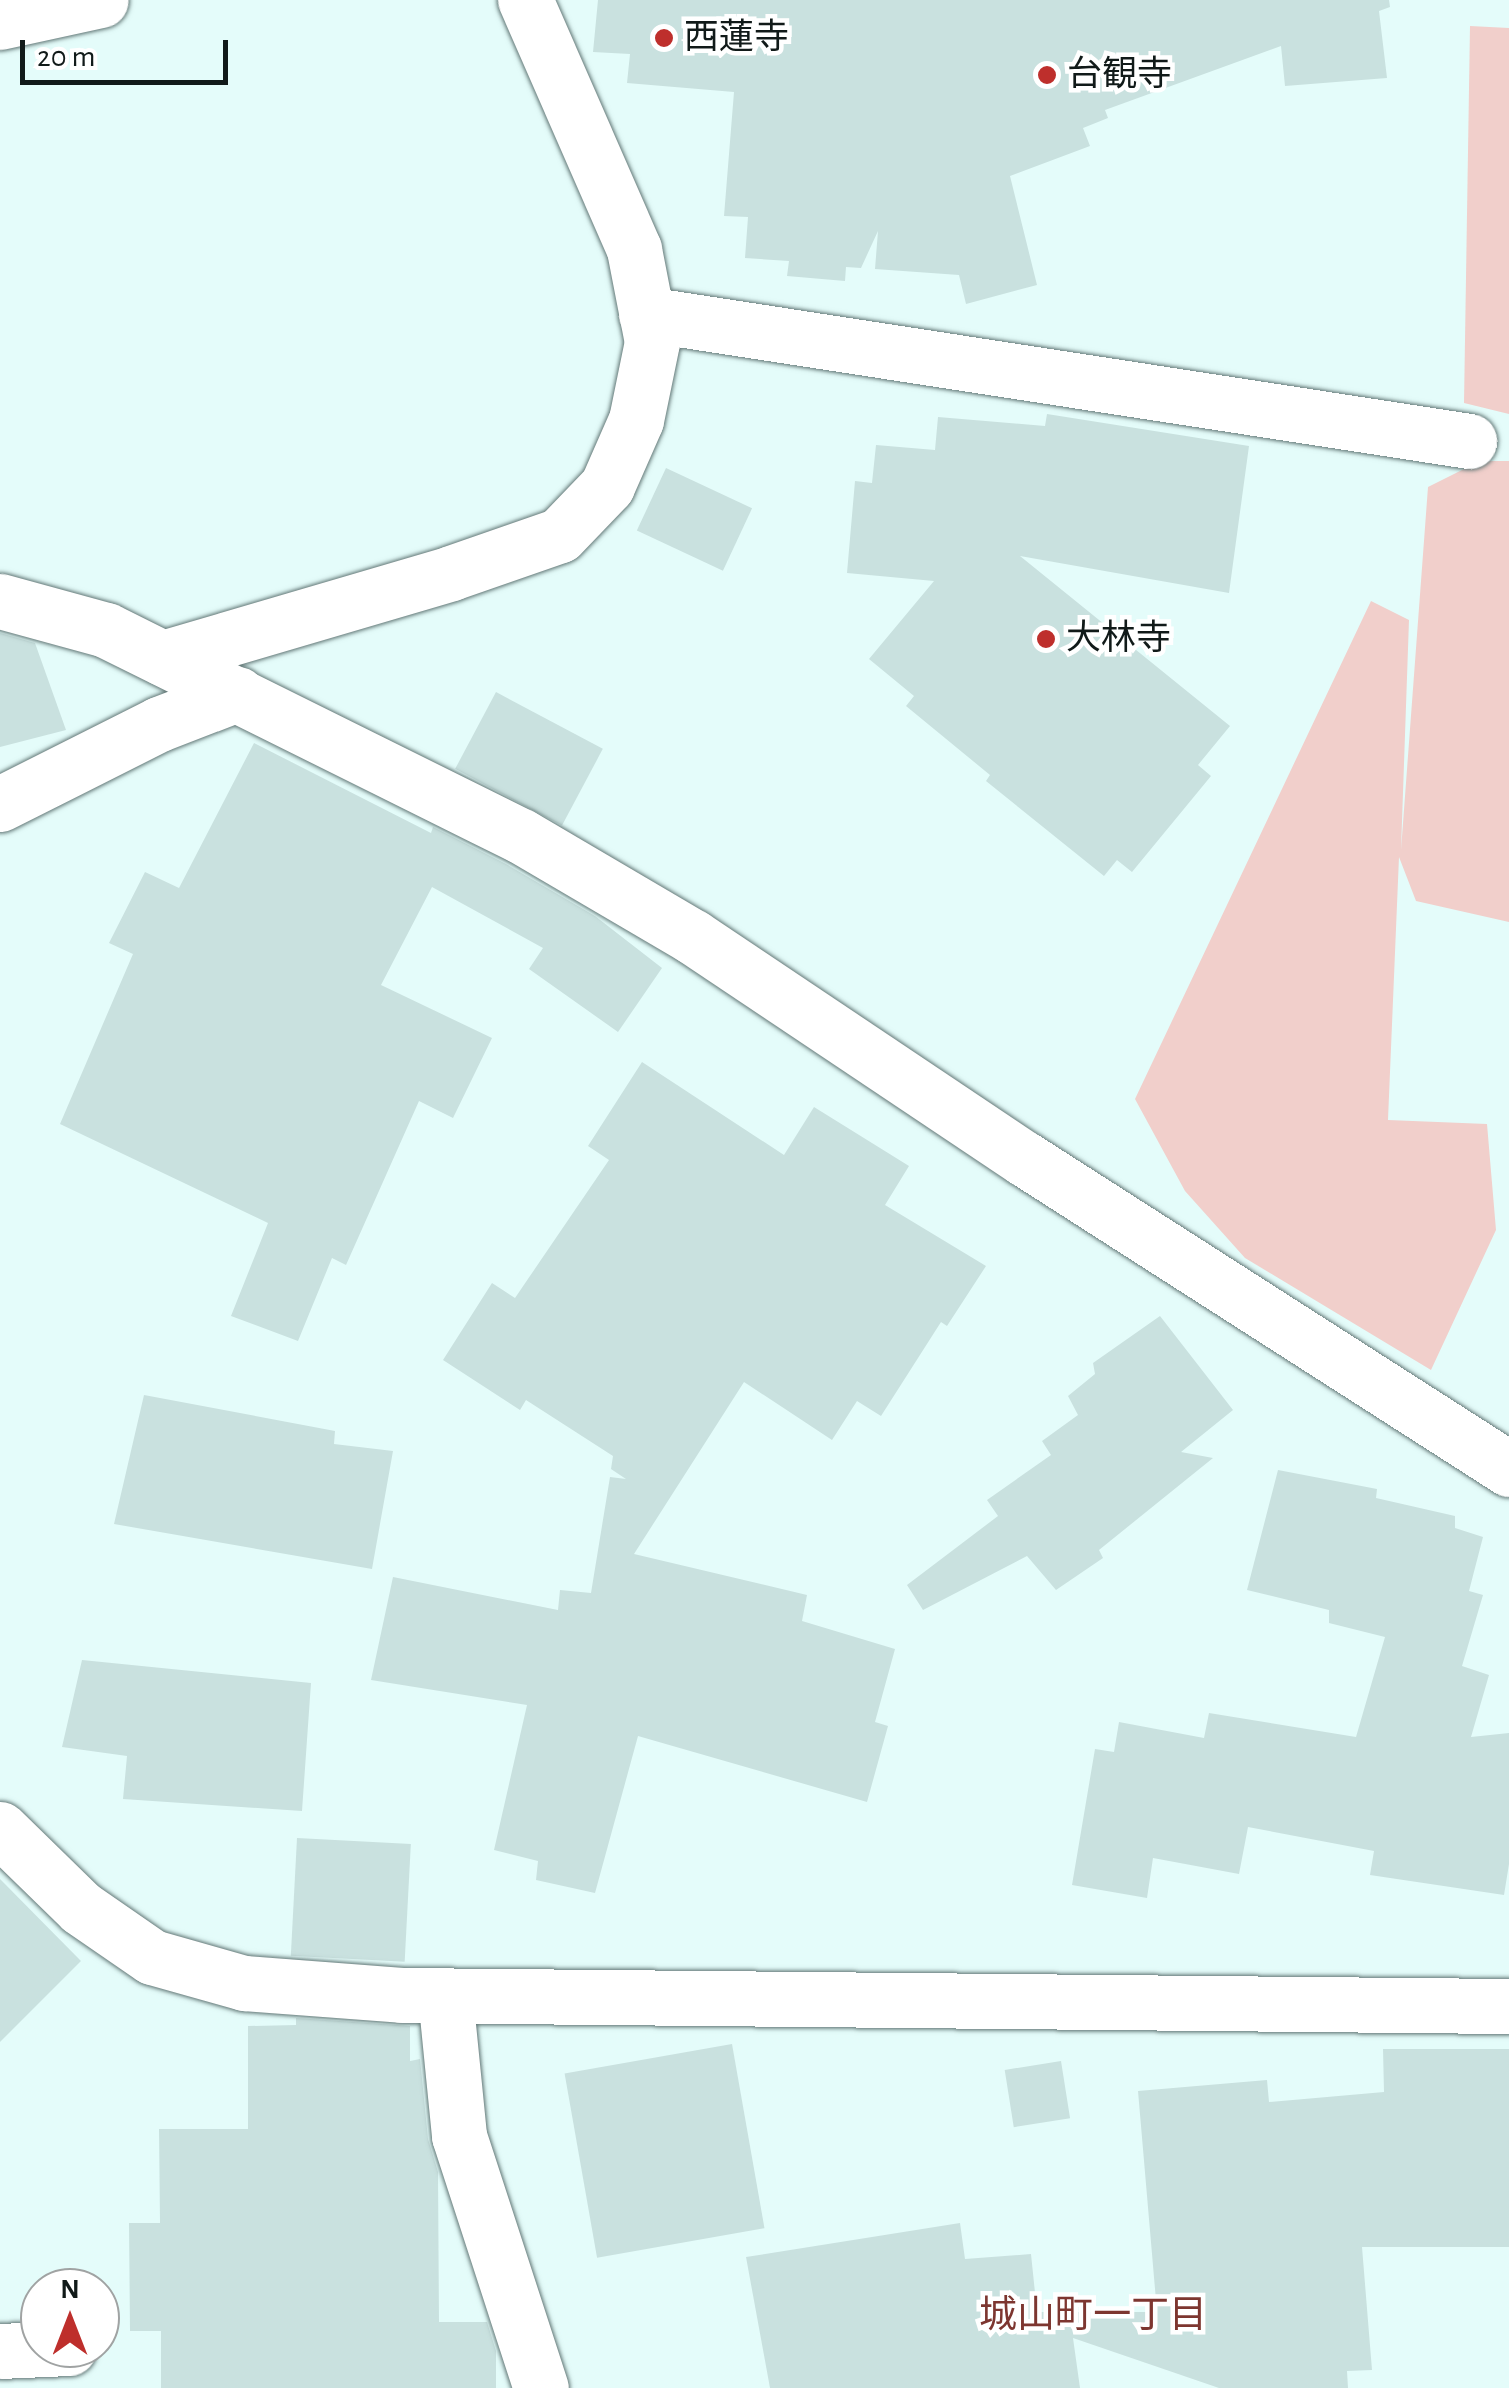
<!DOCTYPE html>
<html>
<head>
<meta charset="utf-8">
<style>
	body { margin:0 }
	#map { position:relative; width:1509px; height:2388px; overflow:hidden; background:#e4fcfa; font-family:"Alegreya Sans","Noto Sans JP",sans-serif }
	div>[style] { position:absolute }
	.green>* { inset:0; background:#f1cfcb }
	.building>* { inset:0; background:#c9e1df; transform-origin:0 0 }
	.roads { filter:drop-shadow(0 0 2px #637877) drop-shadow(0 0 2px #637877) }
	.minor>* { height:55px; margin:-27.5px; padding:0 27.5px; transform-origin:27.5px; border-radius:27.5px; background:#fff }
	.dots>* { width:28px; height:28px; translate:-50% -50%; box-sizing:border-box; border:5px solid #fff; border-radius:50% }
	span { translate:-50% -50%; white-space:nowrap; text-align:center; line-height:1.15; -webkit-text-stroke:9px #fff; paint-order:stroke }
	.poi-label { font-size:35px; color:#111a19 }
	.left { translate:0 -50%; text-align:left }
	.neighbourhood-label { font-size:38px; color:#7d3630 }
	.north { position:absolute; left:20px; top:2268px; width:100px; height:100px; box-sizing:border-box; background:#fff; border:2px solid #a0a3a3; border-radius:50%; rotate:0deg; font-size:28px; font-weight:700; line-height:40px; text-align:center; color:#111a19 }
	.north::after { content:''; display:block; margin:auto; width:35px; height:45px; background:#be2f2c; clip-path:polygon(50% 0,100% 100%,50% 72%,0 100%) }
	.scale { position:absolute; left:20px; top:40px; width:208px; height:45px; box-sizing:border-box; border:5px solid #111a19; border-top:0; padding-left:12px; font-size:30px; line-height:35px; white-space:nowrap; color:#111a19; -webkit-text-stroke:8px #fff; paint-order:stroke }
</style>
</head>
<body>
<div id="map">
	<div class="green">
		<i style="clip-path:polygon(1470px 26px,1509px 28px,1509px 414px,1464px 403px)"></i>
		<i style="clip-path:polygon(1480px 461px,1509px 461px,1509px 922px,1416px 901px,1399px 857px,1388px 1120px,1487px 1124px,1496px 1230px,1431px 1370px,1245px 1258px,1185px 1191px,1135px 1099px,1371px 601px,1409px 620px,1401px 850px,1428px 487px)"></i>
	</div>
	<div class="building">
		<i style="clip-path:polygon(598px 0,1389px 0,1390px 7px,1379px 11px,1387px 78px,1285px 86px,1281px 46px,1105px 110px,1108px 118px,1083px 128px,1090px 146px,1010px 176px,1037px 285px,966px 304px,959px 275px,875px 269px,878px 231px,861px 268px,846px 267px,845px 281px,787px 276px,789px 261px,745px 258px,748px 217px,724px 216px,734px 92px,627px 83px,630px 54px,593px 52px)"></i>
		<i style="clip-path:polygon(1047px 414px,1249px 446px,1229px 593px,1020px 556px,1230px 726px,1198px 765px,1211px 776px,1132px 872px,1117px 860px,1104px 876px,986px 781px,990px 775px,906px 706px,914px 696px,869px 659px,934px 581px,847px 573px,855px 481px,872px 483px,876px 445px,935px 450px,938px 417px,1045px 426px)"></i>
		<i style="left:666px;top:468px;width:95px;height:69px;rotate:25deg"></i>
		<i style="clip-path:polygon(0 633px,35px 643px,66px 730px,0 747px)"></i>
		<i style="left:496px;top:692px;width:121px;height:87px;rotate:28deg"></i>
		<i style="clip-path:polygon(254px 743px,431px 833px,433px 827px,506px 864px,595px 916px,662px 968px,618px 1032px,529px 969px,543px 948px,432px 887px,381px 985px,492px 1038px,453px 1118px,419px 1101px,346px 1265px,332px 1258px,298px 1341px,231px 1316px,268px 1223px,60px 1124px,133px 954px,109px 943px,145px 872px,179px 888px)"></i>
		<i style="clip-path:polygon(642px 1062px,784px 1155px,814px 1107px,909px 1166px,885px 1205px,986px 1266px,947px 1326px,941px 1322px,881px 1416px,857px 1401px,832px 1440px,744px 1382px,634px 1554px,807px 1595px,802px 1621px,895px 1649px,875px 1722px,888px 1726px,867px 1802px,638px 1736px,595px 1893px,536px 1880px,538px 1861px,494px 1850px,527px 1705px,371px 1680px,393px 1577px,558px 1610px,560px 1590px,591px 1593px,610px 1477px,626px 1479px,611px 1469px,613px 1456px,526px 1400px,520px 1410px,443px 1360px,492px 1283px,515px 1298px,609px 1160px,588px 1146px)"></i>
		<i style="clip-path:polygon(1160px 1316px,1233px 1410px,1181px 1452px,1213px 1458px,1099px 1550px,1103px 1558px,1056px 1590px,1027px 1556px,923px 1610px,907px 1585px,998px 1516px,987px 1500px,1051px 1455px,1042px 1441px,1078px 1415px,1068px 1396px,1095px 1374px,1093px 1363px)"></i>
		<i style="clip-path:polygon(144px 1395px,335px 1431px,334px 1444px,393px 1451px,372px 1569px,114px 1524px)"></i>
		<i style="clip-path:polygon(1278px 1470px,1377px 1489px,1376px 1498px,1455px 1516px,1455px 1528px,1483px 1537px,1469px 1591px,1483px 1595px,1462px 1666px,1489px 1675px,1471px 1737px,1509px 1733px,1509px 1864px,1504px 1895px,1370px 1875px,1374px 1851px,1248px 1827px,1239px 1874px,1153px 1858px,1147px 1898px,1072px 1885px,1095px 1749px,1114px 1752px,1119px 1722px,1204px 1738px,1209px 1713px,1356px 1737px,1385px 1637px,1329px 1623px,1329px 1610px,1247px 1590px)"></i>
		<i style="clip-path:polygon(82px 1660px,311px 1683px,302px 1811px,123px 1799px,127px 1756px,62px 1747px)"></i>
		<i style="left:297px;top:1838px;width:114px;height:118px;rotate:3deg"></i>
		<i style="clip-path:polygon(0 1879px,81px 1961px,0 2042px)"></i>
		<i style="clip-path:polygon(296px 2018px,410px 2026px,410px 2061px,420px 2059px,428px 2139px,438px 2172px,439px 2322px,487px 2322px,496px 2351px,496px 2388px,161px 2388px,161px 2331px,130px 2331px,129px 2223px,160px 2223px,159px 2129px,248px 2129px,248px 2026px,296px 2025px)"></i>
		<i style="left:732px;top:2044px;width:187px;height:170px;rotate:80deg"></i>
		<i style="clip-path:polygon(1383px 2049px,1509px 2049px,1509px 2247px,1362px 2247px,1372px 2370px,1347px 2371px,1348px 2388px,1219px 2388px,1073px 2338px,1080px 2388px,770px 2388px,746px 2257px,960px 2223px,965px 2259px,1031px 2254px,1037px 2312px,1157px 2312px,1138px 2091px,1267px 2080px,1269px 2102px,1384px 2092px)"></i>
		<i style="left:1061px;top:2061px;width:58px;height:57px;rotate:81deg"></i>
	</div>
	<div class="roads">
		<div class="minor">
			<i style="left:0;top:22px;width:103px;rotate:-12.3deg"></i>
			<i style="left:646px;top:314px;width:833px;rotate:8.77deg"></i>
			<i style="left:0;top:601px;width:110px;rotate:15.3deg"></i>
			<i style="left:106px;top:630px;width:463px;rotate:26.4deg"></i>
			<i style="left:521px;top:836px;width:199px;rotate:30.4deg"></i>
			<i style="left:693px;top:937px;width:399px;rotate:33.8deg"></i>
			<i style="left:1025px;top:1159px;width:575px;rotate:32.64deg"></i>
			<i style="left:163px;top:658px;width:300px;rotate:-16.4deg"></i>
			<i style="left:451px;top:573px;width:115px;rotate:-19.2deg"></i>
			<i style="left:560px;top:535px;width:68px;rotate:-46.2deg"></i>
			<i style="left:607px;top:486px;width:72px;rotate:-66.3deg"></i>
			<i style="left:636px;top:420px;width:80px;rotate:-78.4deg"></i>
			<i style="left:652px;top:342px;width:95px;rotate:-101deg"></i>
			<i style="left:634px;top:249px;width:272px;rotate:-113.6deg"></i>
			<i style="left:0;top:804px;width:178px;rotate:-26.7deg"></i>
			<i style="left:159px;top:724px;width:84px;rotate:-21deg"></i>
			<i style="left:0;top:1829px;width:113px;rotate:44.3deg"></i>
			<i style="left:81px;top:1908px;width:86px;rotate:34.6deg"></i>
			<i style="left:152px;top:1957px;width:96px;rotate:15.8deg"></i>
			<i style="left:244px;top:1983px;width:158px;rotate:4.3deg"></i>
			<i style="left:402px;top:1995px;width:1107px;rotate:0.57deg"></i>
			<i style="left:445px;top:1995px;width:142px;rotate:84.3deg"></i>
			<i style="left:459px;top:2136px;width:265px;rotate:72deg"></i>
			<i style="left:0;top:2351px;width:69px;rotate:-2.5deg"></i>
		</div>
	</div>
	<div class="dots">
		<i style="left:664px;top:38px;background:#be2f2c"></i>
		<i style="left:1047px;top:75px;background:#be2f2c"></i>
		<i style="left:1046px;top:639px;background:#be2f2c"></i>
	</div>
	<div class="poi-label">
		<span class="left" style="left:684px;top:38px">西蓮寺</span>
		<span class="left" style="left:1067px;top:75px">台観寺</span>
		<span class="left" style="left:1066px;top:639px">大林寺</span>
	</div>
	<div class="neighbourhood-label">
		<span style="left:1093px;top:2317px">城山町一丁目</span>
	</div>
	<div class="north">N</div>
	<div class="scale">20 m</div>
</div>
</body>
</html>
